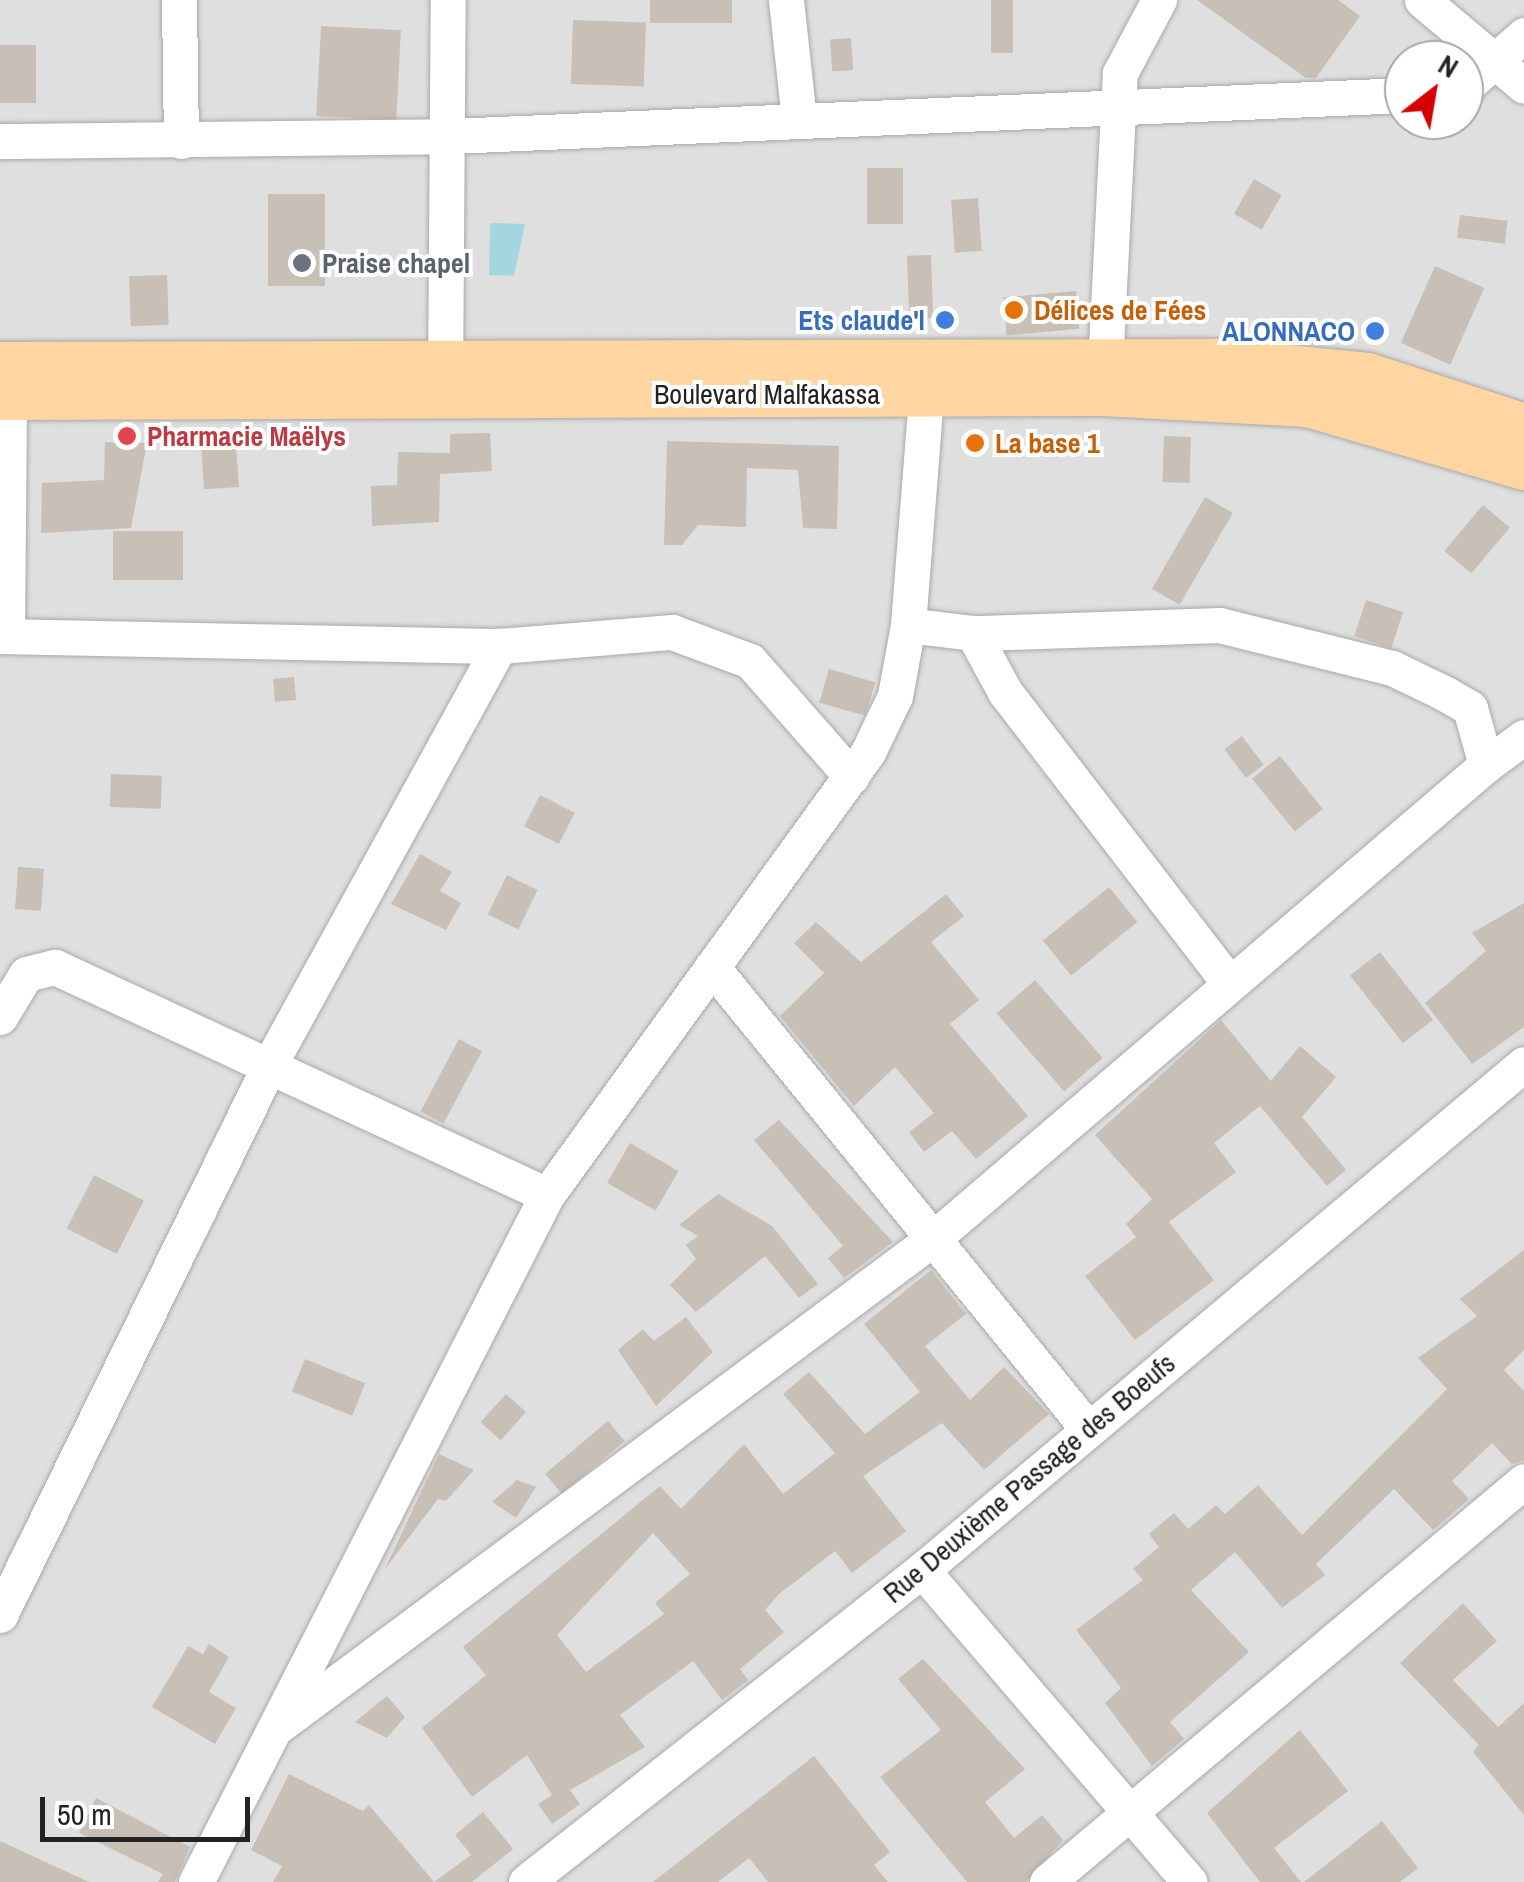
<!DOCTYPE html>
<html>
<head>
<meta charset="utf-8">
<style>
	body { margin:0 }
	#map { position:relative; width:1524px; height:1882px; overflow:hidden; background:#f3efe8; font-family:"Archivo Narrow",sans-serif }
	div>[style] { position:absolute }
	.residential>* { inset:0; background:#e0dfdf }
	.water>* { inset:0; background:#a6d5e2 }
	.building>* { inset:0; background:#c8bfb7; transform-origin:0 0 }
	.roads { filter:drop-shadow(0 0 2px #a9a9a9) drop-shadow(0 0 2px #a9a9a9) }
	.minor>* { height:35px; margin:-17.5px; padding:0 17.5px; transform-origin:17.5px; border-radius:17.5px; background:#fff }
	.major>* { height:45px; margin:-22.5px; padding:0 22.5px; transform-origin:22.5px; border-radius:22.5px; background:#ffd6a1 }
	.dots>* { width:28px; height:28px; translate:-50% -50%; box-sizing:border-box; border:5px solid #fff; border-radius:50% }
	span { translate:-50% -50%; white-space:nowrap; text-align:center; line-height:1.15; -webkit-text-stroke:8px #fff; paint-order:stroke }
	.worship-label { font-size:28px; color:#5b616d; font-weight:700 }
	.left { translate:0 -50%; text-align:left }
	.food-label { font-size:28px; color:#c56008; font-weight:700 }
	.shop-label { font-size:28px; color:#366cbe; font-weight:700 }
	.right { translate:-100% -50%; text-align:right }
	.street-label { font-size:28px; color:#222 }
	.health-label { font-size:28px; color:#be3a42; font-weight:700 }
	.north { position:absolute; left:1384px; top:40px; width:100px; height:100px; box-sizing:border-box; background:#fff; border:2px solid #a7a7a7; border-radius:50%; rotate:31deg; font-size:28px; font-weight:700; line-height:40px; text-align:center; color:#222 }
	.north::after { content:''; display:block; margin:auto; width:35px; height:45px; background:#d40001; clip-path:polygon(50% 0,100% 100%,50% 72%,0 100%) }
	.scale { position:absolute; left:40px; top:1797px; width:210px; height:45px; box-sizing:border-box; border:5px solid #222; border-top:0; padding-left:12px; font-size:30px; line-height:35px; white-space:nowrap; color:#222; -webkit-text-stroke:8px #fff; paint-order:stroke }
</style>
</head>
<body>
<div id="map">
	<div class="residential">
		<i style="clip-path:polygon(evenodd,0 0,1524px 0,1524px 1882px,0 1882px,0 0,1404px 60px,1464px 60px,1464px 120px,1404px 120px,1404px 60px)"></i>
	</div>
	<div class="water">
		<i style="clip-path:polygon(490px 223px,525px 224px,514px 276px,489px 275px)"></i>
	</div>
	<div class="building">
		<i style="left:650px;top:0;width:82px;height:23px"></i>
		<i style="left:991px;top:0;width:22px;height:53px"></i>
		<i style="clip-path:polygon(1197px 0,1338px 0,1360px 16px,1316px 78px,1306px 78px)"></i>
		<i style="left:573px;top:20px;width:73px;height:64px;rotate:2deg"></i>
		<i style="left:321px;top:26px;width:80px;height:90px;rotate:3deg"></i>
		<i style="left:851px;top:38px;width:32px;height:21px;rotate:86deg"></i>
		<i style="left:0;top:45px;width:36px;height:58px"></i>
		<i style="left:867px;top:168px;width:36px;height:56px"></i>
		<i style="left:1254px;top:179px;width:32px;height:40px;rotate:30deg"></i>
		<i style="left:268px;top:194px;width:57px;height:92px"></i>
		<i style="left:978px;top:198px;width:53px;height:27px;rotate:86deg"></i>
		<i style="left:1460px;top:215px;width:48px;height:23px;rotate:7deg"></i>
		<i style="left:931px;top:255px;width:63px;height:24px;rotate:88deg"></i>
		<i style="left:1435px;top:266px;width:54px;height:84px;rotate:24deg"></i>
		<i style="left:167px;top:275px;width:50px;height:38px;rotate:88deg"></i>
		<i style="left:1076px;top:291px;width:38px;height:73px;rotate:85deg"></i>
		<i style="clip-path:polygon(490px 433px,492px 471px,440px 474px,439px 522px,372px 526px,371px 486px,397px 485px,398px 452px,450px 453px,450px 434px)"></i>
		<i style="left:1164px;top:436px;width:27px;height:46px;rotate:2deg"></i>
		<i style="clip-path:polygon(667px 441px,839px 446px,837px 529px,803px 528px,798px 470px,747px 468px,746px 527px,698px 525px,682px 545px,664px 545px)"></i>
		<i style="clip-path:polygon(105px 442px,147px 443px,131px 528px,41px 533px,42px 483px,104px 480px)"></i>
		<i style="left:236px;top:445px;width:42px;height:35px;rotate:86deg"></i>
		<i style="left:1205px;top:497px;width:32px;height:106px;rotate:30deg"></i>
		<i style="left:1483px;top:505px;width:35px;height:60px;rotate:40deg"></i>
		<i style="left:113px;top:531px;width:70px;height:49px"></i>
		<i style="left:1366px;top:600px;width:39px;height:38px;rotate:18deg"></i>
		<i style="left:829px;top:669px;width:48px;height:35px;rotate:16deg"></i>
		<i style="left:294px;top:677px;width:23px;height:21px;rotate:85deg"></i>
		<i style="left:1242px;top:736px;width:36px;height:22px;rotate:53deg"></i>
		<i style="left:1280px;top:756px;width:68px;height:36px;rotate:51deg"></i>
		<i style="left:111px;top:774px;width:51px;height:33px;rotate:2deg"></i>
		<i style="left:540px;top:795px;width:39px;height:35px;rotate:27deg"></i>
		<i style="clip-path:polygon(420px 854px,452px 872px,440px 891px,461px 903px,446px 930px,391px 904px)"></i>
		<i style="left:18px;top:867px;width:26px;height:42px;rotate:4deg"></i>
		<i style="left:507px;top:875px;width:34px;height:44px;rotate:26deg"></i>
		<i style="left:1109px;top:887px;width:45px;height:85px;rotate:51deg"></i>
		<i style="clip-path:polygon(946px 894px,964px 916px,931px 942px,979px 1000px,950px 1024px,1028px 1116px,976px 1159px,952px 1131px,924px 1152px,909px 1132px,934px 1113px,895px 1067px,854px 1106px,780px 1016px,824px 973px,794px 943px,816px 922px,861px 962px)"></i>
		<i style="clip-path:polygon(1524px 903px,1524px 1027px,1472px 1064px,1425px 1003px,1486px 951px,1472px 933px)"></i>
		<i style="left:1380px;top:952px;width:86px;height:38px;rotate:52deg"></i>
		<i style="left:1035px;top:980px;width:103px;height:51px;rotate:49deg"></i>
		<i style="clip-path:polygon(1221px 1020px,1271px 1081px,1300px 1046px,1336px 1077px,1302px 1117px,1346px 1170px,1327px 1186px,1260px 1106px,1214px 1143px,1236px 1172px,1169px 1222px,1214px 1280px,1135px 1340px,1085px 1276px,1136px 1237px,1126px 1224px,1152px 1199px,1095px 1135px)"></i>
		<i style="left:459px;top:1039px;width:26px;height:82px;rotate:28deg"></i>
		<i style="clip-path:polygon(779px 1120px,893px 1242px,844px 1278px,828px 1258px,843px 1246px,754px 1140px)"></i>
		<i style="left:630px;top:1143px;width:56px;height:46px;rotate:30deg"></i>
		<i style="left:94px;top:1175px;width:56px;height:60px;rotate:27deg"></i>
		<i style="clip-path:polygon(718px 1194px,772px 1226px,818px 1284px,799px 1298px,765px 1256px,696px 1312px,670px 1285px,696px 1259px,686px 1245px,698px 1236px,679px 1225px)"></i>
		<i style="clip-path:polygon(1524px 1250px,1524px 1350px,1504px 1370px,1524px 1391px,1524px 1460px,1512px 1464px,1492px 1443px,1452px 1481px,1469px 1499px,1433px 1530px,1394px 1489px,1316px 1564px,1325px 1575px,1282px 1608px,1235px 1552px,1191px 1590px,1249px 1652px,1170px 1722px,1184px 1739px,1152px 1766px,1105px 1703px,1121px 1688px,1076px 1630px,1143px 1580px,1133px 1569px,1159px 1547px,1149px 1534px,1174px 1513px,1188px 1529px,1216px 1505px,1225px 1514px,1258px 1485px,1302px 1535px,1447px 1389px,1418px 1358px,1477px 1316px,1460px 1299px)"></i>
		<i style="clip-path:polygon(evenodd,931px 1270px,966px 1314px,925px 1346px,970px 1400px,1004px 1367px,1049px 1414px,984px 1470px,942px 1423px,863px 1476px,906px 1531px,852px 1573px,835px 1551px,779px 1594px,765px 1610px,784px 1632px,740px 1669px,748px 1680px,722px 1700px,693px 1661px,620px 1715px,645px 1747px,570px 1790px,580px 1804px,552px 1824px,538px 1804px,552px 1795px,527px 1755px,472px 1797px,422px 1728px,486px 1675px,463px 1647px,660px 1486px,681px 1509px,744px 1444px,783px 1494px,835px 1453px,783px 1394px,809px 1372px,865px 1434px,920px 1392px,864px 1324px,931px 1270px,653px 1533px,690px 1574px,655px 1603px,664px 1614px,586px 1672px,557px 1635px,653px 1533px)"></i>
		<i style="clip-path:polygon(686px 1317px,713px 1352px,656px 1406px,618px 1350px,643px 1329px,654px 1341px)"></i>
		<i style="left:305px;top:1359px;width:65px;height:35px;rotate:22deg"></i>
		<i style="left:506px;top:1394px;width:27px;height:38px;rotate:42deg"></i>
		<i style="left:608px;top:1421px;width:26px;height:82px;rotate:50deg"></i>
		<i style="clip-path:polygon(439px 1454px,474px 1470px,446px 1501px,438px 1499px,385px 1569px)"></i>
		<i style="clip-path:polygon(517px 1480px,536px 1487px,516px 1518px,492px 1502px)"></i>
		<i style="clip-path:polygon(1463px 1603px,1497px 1641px,1453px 1680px,1498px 1727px,1524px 1703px,1524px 1815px,1473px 1752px,1479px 1745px,1400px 1663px)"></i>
		<i style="clip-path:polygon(209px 1644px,229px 1657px,209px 1692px,236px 1708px,215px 1744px,152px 1707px,188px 1646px,203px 1654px)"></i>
		<i style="clip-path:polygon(923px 1659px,1025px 1769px,985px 1802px,1014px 1838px,1042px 1815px,1063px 1840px,1026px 1882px,967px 1882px,880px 1777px,941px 1730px,898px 1679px)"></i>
		<i style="clip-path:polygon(387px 1696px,405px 1717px,387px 1738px,355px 1722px)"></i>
		<i style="clip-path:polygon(1300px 1730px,1348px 1791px,1274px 1848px,1301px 1882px,1260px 1882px,1207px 1813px)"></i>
		<i style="clip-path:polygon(814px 1756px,890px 1852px,874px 1865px,888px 1882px,768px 1882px,749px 1858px,718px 1882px,653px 1882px)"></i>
		<i style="clip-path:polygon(289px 1774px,363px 1811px,369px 1805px,434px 1882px,273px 1882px,282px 1866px,251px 1850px)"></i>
		<i style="clip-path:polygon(96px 1798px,190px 1847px,175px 1882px,158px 1882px,163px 1874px,79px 1833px)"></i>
		<i style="clip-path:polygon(483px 1812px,513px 1849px,472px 1882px,434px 1882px,471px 1855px,455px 1835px)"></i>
		<i style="clip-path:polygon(1382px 1821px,1418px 1868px,1400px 1882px,1304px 1882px)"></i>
		<i style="clip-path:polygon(0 1841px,89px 1882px,0 1882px)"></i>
	</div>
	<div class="roads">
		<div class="minor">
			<i style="left:179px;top:0;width:141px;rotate:89.2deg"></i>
			<i style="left:786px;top:0;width:121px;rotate:83.8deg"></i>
			<i style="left:1422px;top:0;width:133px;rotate:40.1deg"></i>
			<i style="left:1464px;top:88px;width:80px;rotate:-41.5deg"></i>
			<i style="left:0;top:141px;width:451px;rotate:-0.6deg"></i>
			<i style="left:451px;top:136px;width:954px;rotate:-2.46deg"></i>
			<i style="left:445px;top:387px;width:387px;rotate:-89.6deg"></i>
			<i style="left:1104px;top:387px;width:314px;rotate:-87.1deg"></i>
			<i style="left:1120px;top:73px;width:83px;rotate:-61.9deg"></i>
			<i style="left:973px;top:633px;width:67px;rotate:61.5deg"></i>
			<i style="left:1005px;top:692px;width:366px;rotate:52.4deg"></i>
			<i style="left:7px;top:635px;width:238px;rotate:-89.5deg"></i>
			<i style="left:0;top:636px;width:500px;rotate:1.15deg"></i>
			<i style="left:500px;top:646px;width:173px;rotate:-4.7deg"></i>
			<i style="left:672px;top:632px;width:83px;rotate:20.4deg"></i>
			<i style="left:750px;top:661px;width:154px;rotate:48.7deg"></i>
			<i style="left:1486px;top:765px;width:47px;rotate:-36.4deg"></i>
			<i style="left:712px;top:967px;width:596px;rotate:50.86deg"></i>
			<i style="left:0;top:1017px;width:50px;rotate:-58.8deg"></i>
			<i style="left:26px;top:974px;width:30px;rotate:-14deg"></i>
			<i style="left:55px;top:967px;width:542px;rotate:24.86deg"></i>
			<i style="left:922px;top:1570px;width:411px;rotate:49.4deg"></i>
			<i style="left:0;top:1615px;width:618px;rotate:-63.89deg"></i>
			<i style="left:272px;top:1060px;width:473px;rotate:-61.2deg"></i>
			<i style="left:277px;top:1727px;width:820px;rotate:-36.67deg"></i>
			<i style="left:935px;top:1237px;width:726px;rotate:-40.58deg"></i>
			<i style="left:1486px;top:765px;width:59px;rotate:-105.7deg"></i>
			<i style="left:1470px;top:708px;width:30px;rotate:-150deg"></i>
			<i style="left:1444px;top:693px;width:58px;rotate:-154.3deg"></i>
			<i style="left:1392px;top:668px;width:177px;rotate:-166deg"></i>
			<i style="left:1220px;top:625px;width:247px;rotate:178.1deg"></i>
			<i style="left:973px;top:633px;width:65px;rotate:-173deg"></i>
			<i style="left:196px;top:1882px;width:771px;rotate:-62.94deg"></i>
			<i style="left:547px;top:1195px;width:547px;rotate:-54.07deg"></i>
			<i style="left:868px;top:752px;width:62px;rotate:-64.3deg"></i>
			<i style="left:895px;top:696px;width:72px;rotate:-79.6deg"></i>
			<i style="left:908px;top:625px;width:232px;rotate:-85.5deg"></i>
			<i style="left:526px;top:1882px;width:504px;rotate:-38.23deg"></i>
			<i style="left:922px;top:1570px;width:786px;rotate:-40.05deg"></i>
			<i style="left:1047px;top:1882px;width:623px;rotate:-40.05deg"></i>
		</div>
		<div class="major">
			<i style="left:0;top:364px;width:1225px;rotate:-0.14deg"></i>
			<i style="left:1225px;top:361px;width:143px;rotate:5.6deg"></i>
			<i style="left:1367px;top:375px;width:165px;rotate:18deg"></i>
			<i style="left:0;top:397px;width:1103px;rotate:-0.21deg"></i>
			<i style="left:1103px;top:393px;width:204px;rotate:3.1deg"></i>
			<i style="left:1307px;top:404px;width:226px;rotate:16.2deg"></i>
		</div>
	</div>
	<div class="dots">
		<i style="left:302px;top:263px;background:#6b7280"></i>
		<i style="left:1014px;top:310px;background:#e8710a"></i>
		<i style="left:945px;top:320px;background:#3f7fe0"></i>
		<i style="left:1375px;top:331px;background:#3f7fe0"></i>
		<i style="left:127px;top:436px;background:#e0444e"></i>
		<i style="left:975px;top:443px;background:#e8710a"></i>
	</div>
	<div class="worship-label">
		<span class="left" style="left:322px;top:263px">Praise chapel</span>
	</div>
	<div class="food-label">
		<span class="left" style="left:1034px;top:310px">Délices de Fées</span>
		<span class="left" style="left:995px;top:443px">La base 1</span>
	</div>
	<div class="shop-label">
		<span class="right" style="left:925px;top:320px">Ets claude'l</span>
		<span class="right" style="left:1355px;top:331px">ALONNACO</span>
	</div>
	<div class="street-label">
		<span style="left:767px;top:394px">Boulevard Malfakassa</span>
		<span style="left:1029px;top:1478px;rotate:-40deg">Rue Deuxième Passage des Boeufs</span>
	</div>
	<div class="health-label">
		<span class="left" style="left:147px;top:436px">Pharmacie Maëlys</span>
	</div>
	<div class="north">N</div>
	<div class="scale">50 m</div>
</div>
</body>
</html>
